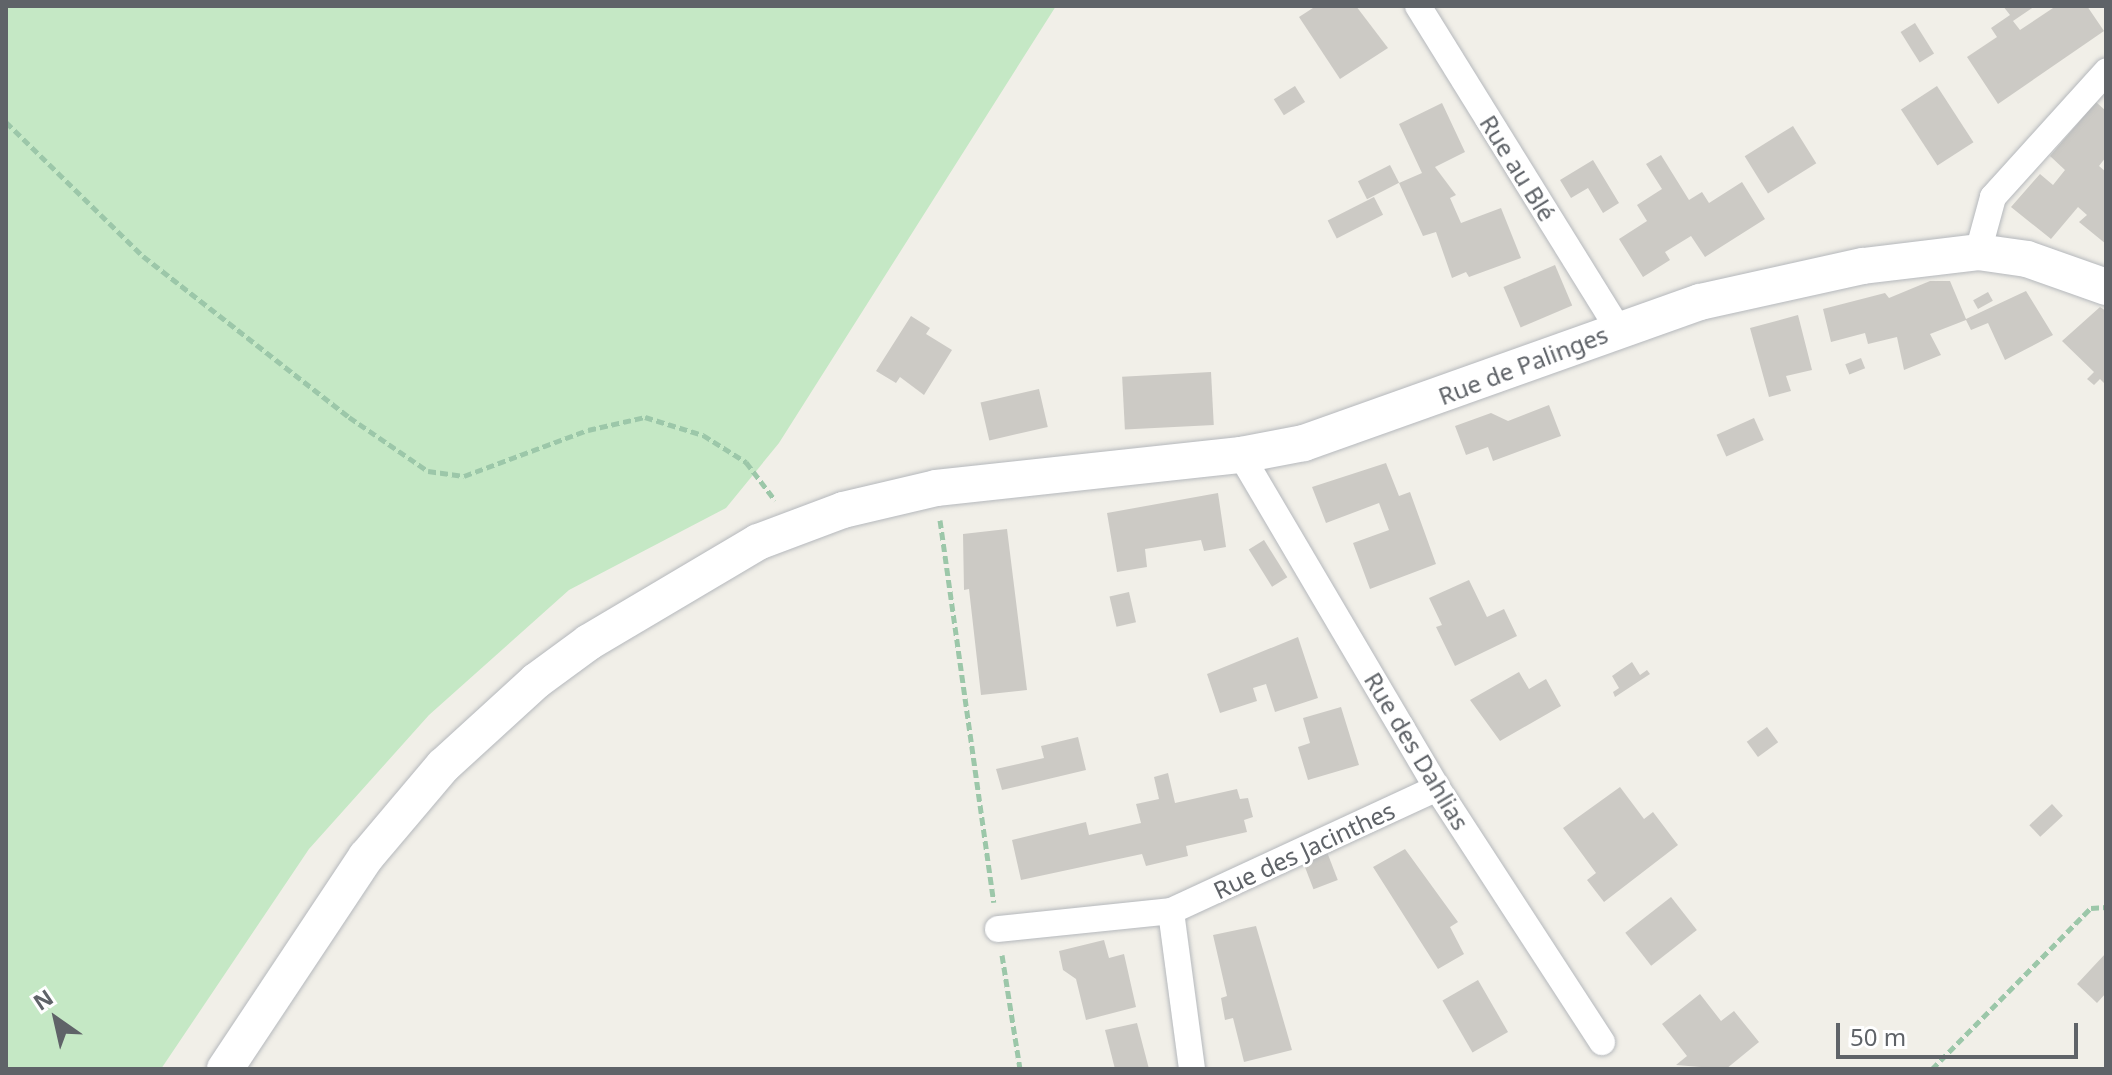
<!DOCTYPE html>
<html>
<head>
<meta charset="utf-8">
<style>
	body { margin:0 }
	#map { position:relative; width:2112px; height:1075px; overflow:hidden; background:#f1efe8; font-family:"Noto Sans",sans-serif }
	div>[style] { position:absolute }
	.green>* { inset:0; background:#c5e8c5 }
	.building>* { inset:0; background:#cccac5; transform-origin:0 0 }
	.path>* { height:5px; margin-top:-2.5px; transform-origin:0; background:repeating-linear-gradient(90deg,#9cc7a9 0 8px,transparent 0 12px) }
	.roads { filter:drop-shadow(0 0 2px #b5b8bc) drop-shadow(0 0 2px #b5b8bc) }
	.minor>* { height:26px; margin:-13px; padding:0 13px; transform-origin:13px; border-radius:13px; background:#fff }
	.secondary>* { height:36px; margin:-18px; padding:0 18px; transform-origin:18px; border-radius:18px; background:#fff }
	span { translate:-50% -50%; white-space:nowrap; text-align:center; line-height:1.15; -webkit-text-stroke:6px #fff; paint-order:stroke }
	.street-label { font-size:24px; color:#5f6368 }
	.frame { position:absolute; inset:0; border:8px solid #5f6368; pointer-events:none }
	.north { position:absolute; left:16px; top:979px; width:80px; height:80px; -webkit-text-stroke:6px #fff; paint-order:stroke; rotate:326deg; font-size:22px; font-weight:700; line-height:32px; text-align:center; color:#5f6368 }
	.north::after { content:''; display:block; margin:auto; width:28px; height:36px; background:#5f6368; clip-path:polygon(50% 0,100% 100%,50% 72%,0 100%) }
	.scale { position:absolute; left:1836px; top:1023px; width:242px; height:36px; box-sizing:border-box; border:4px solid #5f6368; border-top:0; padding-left:10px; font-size:24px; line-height:28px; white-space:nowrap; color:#5f6368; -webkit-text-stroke:6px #fff; paint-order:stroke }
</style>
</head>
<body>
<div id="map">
	<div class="green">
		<i style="clip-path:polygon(6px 6px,1056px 6px,779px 443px,726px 508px,569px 590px,429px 715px,309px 849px,161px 1069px,6px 1069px)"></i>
	</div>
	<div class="building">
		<i style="clip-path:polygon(1316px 6px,1356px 6px,1388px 48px,1340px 79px,1299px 17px)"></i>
		<i style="clip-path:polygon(2003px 6px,2035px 6px,2013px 21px,2020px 30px,2056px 6px,2087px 6px,2104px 31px,1998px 104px,1967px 57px,1997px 37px,1991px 28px,2010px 15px)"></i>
		<i style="left:1915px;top:23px;width:36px;height:17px;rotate:58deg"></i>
		<i style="left:1295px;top:86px;width:19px;height:25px;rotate:58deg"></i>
		<i style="left:1937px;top:86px;width:67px;height:43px;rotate:57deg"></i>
		<i style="clip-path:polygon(2096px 102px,2106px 111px,2106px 157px,2099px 166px,2106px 172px,2106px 244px,2079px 222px,2087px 215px,2078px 207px,2051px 239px,2011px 207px,2040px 174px,2053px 185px,2065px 170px,2050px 156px)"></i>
		<i style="clip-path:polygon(1442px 103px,1465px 152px,1435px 167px,1456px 195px,1450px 198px,1461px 223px,1501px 208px,1521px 258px,1469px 277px,1466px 272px,1452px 278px,1436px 232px,1423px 236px,1399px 183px,1422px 173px,1399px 124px)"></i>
		<i style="left:1793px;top:126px;width:44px;height:57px;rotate:58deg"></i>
		<i style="clip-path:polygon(1661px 155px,1689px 200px,1702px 192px,1709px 203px,1742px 182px,1765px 219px,1705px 257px,1691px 236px,1665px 252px,1670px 260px,1643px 277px,1619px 239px,1647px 221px,1637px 205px,1662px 189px,1646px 164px)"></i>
		<i style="clip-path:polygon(1593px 160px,1619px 203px,1603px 213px,1588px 188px,1571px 198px,1560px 180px)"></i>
		<i style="left:1390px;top:165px;width:20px;height:36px;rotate:63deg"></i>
		<i style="left:1374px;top:197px;width:20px;height:52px;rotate:63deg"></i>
		<i style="left:1555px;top:265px;width:44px;height:56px;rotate:67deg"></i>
		<i style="clip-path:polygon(1930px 281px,1950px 281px,1966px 319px,2026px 291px,2053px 335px,2005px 360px,1988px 323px,1971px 330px,1966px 320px,1930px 334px,1941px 355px,1904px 370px,1897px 337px,1868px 344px,1865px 333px,1831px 342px,1823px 309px,1885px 293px,1889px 298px)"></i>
		<i style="left:1988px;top:292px;width:10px;height:17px;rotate:61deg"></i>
		<i style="clip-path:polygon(2100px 307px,2106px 311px,2106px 385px,2100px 379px,2094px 385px,2087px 379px,2094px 372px,2062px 341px)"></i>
		<i style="clip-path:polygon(1798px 315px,1812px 370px,1786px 376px,1791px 391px,1769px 397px,1750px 328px)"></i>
		<i style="clip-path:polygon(911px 316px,930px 328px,926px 334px,952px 350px,924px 395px,900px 377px,896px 383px,876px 371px)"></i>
		<i style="left:1861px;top:358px;width:11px;height:17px;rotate:68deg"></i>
		<i style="left:1211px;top:372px;width:53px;height:89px;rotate:87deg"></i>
		<i style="left:1039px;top:389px;width:39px;height:60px;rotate:77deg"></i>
		<i style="clip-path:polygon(1549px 405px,1561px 436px,1493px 461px,1488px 447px,1466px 455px,1455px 426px,1491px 413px,1508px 421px)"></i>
		<i style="left:1754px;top:418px;width:24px;height:41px;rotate:66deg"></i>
		<i style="clip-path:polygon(1386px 463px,1399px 496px,1410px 492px,1436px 564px,1370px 589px,1353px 543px,1389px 530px,1379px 503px,1326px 523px,1312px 487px)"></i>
		<i style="clip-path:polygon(1218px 493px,1226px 547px,1204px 551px,1201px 540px,1145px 549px,1147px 567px,1117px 572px,1107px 513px)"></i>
		<i style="clip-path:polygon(1007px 529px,1027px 690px,981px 695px,969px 589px,964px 590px,963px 534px)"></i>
		<i style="left:1264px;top:540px;width:44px;height:18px;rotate:58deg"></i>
		<i style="clip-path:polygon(1469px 580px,1487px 617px,1504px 609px,1517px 636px,1455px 666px,1436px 627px,1442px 625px,1429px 598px)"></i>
		<i style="left:1129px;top:592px;width:31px;height:20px;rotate:77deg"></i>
		<i style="clip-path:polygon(1298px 637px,1318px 698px,1275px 712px,1266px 684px,1253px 688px,1257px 701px,1220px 713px,1207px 674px)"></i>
		<i style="clip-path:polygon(1632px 662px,1640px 675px,1647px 670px,1650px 674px,1615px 697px,1613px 692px,1619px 688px,1612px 676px)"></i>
		<i style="clip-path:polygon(1519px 672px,1529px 689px,1546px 679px,1561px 706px,1500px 741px,1470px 700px)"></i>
		<i style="clip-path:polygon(1341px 707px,1359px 765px,1308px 780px,1298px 747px,1310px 743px,1303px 718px)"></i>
		<i style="left:1767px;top:727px;width:19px;height:25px;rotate:54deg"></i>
		<i style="clip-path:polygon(1078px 737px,1086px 770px,1002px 790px,996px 769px,1044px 758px,1041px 746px)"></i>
		<i style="clip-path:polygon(1168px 773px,1175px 803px,1237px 789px,1240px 799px,1248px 798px,1253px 817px,1244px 820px,1247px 832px,1186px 846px,1188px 856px,1146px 866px,1142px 854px,1021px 880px,1012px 840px,1086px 822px,1089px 835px,1141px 823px,1136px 804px,1159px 799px,1154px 777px)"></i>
		<i style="clip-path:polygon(1620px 787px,1644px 819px,1653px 812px,1678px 845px,1604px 902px,1587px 880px,1596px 873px,1563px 828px)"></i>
		<i style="left:2052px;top:804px;width:16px;height:31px;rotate:47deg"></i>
		<i style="clip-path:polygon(1405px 849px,1458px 922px,1450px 927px,1464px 954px,1438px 969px,1373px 867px)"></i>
		<i style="left:1327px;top:852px;width:30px;height:26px;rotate:69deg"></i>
		<i style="left:1671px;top:897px;width:42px;height:58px;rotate:52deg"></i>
		<i style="clip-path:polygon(1256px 926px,1292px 1050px,1244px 1062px,1233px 1018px,1225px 1020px,1221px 998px,1227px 996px,1213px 935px)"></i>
		<i style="clip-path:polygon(1104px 940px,1109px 958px,1124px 954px,1136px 1007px,1086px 1020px,1076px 979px,1063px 970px,1059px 951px)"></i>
		<i style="clip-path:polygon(2106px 953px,2106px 993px,2097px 1003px,2077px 984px)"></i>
		<i style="left:1478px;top:980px;width:60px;height:41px;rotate:60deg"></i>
		<i style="clip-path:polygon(1700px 994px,1721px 1021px,1734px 1011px,1759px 1042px,1726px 1069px,1676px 1065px,1687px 1056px,1662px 1024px)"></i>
		<i style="clip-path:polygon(1137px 1023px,1149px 1069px,1115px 1069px,1105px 1030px)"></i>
	</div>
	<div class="path">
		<i style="left:6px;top:122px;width:192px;rotate:44.4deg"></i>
		<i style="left:143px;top:256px;width:261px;rotate:38deg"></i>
		<i style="left:349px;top:417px;width:96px;rotate:34.4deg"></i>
		<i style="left:428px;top:471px;width:36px;rotate:8deg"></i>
		<i style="left:464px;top:476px;width:132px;rotate:-20.4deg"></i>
		<i style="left:588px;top:430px;width:58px;rotate:-12.8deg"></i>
		<i style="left:645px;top:417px;width:61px;rotate:17.2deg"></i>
		<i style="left:703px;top:435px;width:51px;rotate:32.1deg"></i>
		<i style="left:746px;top:462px;width:48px;rotate:52.7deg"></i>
		<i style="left:940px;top:520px;width:386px;rotate:82deg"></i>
		<i style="left:1002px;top:955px;width:115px;rotate:81deg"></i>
		<i style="left:1932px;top:1069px;width:226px;rotate:-45.4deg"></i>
		<i style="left:2091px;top:908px;width:15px;rotate:-4deg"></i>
	</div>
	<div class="roads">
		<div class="minor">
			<i style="left:1418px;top:6px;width:380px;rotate:58.2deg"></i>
			<i style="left:1978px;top:252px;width:57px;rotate:-74.7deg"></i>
			<i style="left:1993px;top:197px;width:169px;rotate:-47.9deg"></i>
			<i style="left:1241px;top:455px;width:386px;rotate:59.5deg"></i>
			<i style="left:1437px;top:788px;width:303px;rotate:57deg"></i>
			<i style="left:998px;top:929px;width:174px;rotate:-5.9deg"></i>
			<i style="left:1192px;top:1069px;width:159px;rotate:-97.6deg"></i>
			<i style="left:1171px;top:911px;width:293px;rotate:-24.8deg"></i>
		</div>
		<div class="secondary">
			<i style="left:225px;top:1069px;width:255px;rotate:-56.4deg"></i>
			<i style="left:366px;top:857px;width:119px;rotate:-49.8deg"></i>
			<i style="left:443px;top:766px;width:126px;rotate:-42.4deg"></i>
			<i style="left:536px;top:681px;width:66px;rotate:-36.3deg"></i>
			<i style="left:589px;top:642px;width:196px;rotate:-30.6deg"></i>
			<i style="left:758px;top:542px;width:91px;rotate:-20.6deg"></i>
			<i style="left:843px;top:510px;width:96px;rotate:-13.3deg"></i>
			<i style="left:936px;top:488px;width:307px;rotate:-6.2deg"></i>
			<i style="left:1241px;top:455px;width:64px;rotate:-10.8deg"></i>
			<i style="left:1304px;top:443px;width:420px;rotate:-19.6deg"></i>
			<i style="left:1700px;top:302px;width:167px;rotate:-12.5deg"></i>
			<i style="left:1863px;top:266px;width:116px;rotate:-6.9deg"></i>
			<i style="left:1978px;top:252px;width:49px;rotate:8.1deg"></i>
			<i style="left:2027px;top:259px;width:84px;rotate:19.5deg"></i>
		</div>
	</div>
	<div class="street-label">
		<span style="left:1518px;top:168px;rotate:58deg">Rue au Blé</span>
		<span style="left:1523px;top:365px;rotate:-21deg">Rue de Palinges</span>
		<span style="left:1417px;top:751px;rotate:59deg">Rue des Dahlias</span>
		<span style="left:1304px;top:850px;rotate:-25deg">Rue des Jacinthes</span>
	</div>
	<div class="frame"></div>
	<div class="north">N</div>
	<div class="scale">50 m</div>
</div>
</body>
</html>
